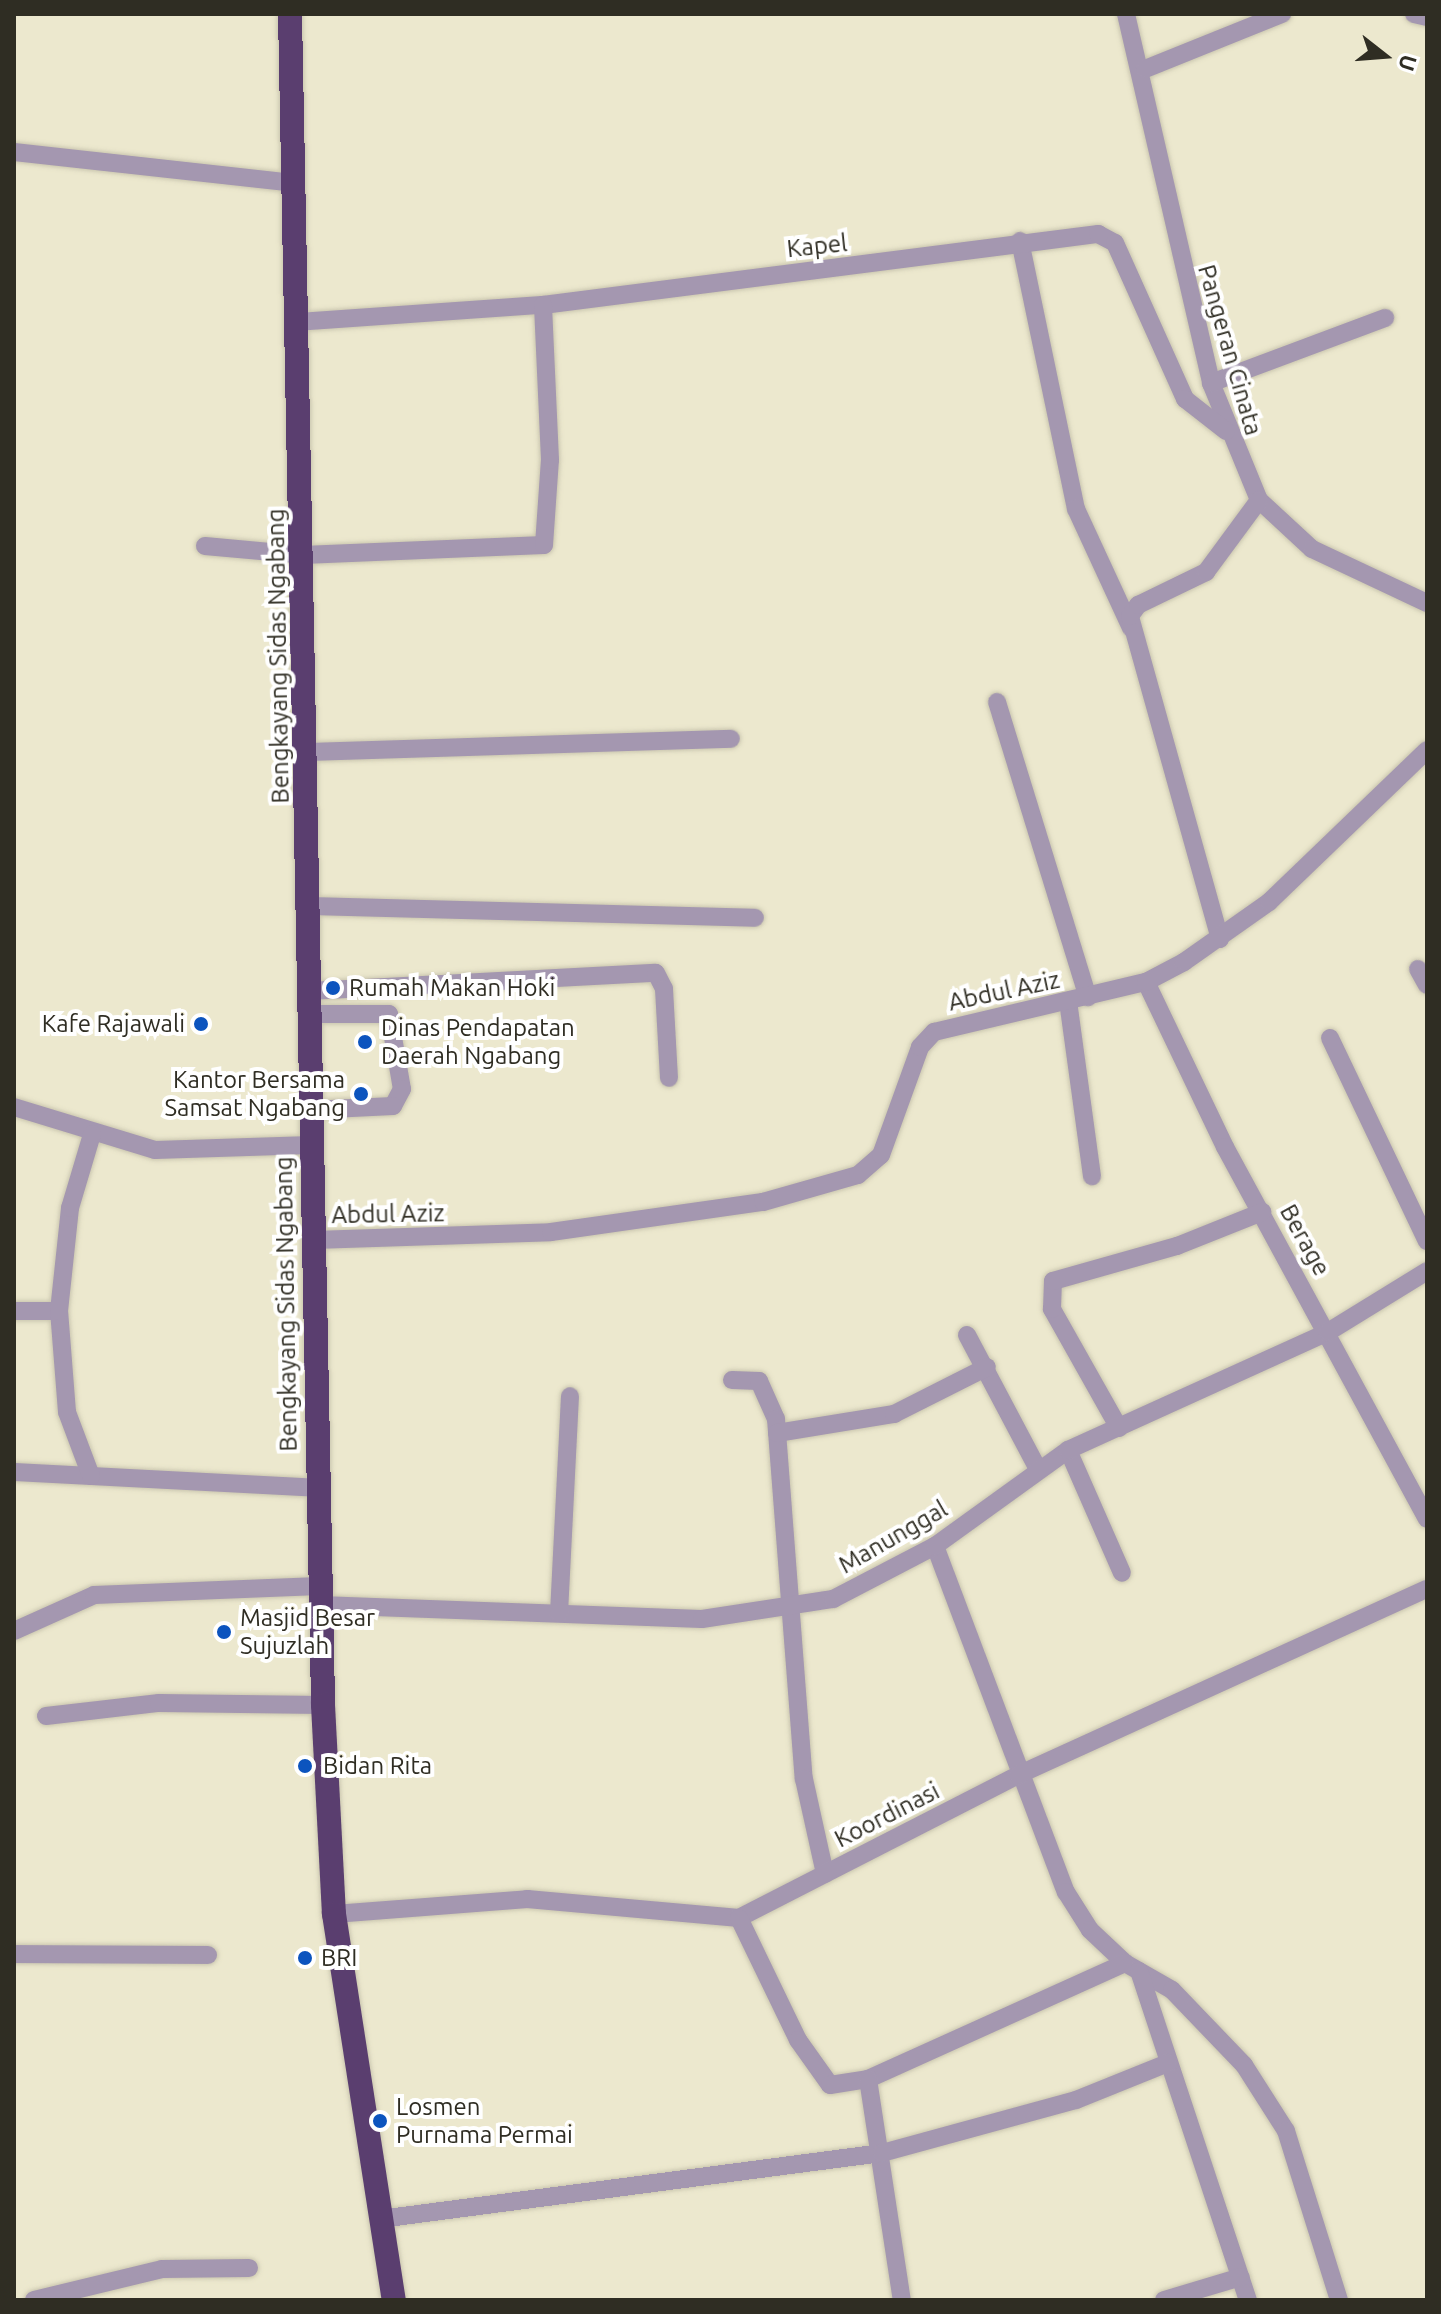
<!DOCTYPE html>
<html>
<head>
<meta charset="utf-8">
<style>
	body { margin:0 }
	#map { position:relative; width:1441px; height:2314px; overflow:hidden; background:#ece8ce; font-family:Ubuntu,sans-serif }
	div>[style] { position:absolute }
	.roads { filter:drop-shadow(0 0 2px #cac6af) drop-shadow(0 0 2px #cac6af) }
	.minor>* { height:18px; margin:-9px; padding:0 9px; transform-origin:9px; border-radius:9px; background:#a497b0 }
	.highway>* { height:24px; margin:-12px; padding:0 12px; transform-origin:12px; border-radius:12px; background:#5a3e6f }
	.dots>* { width:22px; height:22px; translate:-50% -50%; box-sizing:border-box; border:4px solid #fff; border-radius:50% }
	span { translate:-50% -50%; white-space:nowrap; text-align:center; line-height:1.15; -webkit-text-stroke:8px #fff; paint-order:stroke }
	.street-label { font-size:24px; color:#2f2d23 }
	.poi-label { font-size:24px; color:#2f2d23 }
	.left { translate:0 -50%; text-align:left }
	.right { translate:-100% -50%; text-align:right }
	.frame { position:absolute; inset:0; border:16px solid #2f2d23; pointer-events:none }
	.north { position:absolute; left:1345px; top:16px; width:80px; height:80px; -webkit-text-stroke:6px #fff; paint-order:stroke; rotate:107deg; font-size:22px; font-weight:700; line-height:32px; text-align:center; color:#2f2d23 }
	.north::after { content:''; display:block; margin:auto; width:28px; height:36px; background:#2f2d23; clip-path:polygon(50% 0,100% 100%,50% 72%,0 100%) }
</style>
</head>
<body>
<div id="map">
	<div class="roads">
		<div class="minor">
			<i style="left:1126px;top:14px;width:379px;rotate:77deg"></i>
			<i style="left:1211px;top:383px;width:126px;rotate:67.7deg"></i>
			<i style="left:1259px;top:500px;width:72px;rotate:42.8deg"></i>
			<i style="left:1312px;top:549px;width:127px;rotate:25.2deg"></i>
			<i style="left:1414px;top:14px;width:13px;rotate:13deg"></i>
			<i style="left:1145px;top:69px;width:148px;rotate:-21.9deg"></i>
			<i style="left:14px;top:152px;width:281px;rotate:6.3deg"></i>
			<i style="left:1020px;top:241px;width:274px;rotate:78.2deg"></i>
			<i style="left:1076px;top:509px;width:131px;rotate:65.2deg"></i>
			<i style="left:297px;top:322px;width:247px;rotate:-4deg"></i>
			<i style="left:543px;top:305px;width:560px;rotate:-7.29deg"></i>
			<i style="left:1098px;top:234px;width:19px;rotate:28deg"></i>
			<i style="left:1115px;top:243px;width:171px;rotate:65.8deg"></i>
			<i style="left:1185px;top:399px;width:52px;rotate:38deg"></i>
			<i style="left:1211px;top:383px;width:186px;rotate:-20.5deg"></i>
			<i style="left:205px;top:546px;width:98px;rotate:5.2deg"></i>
			<i style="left:303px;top:555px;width:241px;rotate:-2.4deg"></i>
			<i style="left:544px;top:545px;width:85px;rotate:-86deg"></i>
			<i style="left:550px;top:460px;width:155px;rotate:-92.6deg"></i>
			<i style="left:997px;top:702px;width:309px;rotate:72.9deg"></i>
			<i style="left:309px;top:752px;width:422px;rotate:-1.8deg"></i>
			<i style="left:310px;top:906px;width:445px;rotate:1.5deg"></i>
			<i style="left:1220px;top:939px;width:335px;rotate:-105.6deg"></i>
			<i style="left:1130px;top:616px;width:14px;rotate:-54deg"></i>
			<i style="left:1138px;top:605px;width:76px;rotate:-25.9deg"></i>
			<i style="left:1206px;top:572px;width:89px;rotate:-53.6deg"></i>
			<i style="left:1418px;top:969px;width:18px;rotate:61deg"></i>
			<i style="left:1146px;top:982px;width:183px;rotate:64.4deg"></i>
			<i style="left:1225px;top:1147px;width:423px;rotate:61.5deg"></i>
			<i style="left:309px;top:991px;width:347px;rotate:-3deg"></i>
			<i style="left:656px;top:973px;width:18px;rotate:63deg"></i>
			<i style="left:664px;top:989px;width:89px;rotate:86.8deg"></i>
			<i style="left:1068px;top:1001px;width:177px;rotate:82.2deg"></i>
			<i style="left:308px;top:1014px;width:81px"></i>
			<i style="left:389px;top:1014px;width:76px;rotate:80.2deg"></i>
			<i style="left:402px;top:1089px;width:19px;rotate:118deg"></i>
			<i style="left:393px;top:1106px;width:83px;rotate:177.2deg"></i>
			<i style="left:1330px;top:1038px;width:225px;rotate:64.5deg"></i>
			<i style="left:14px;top:1107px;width:147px;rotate:17deg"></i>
			<i style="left:155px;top:1150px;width:156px;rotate:-1.8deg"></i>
			<i style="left:314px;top:1240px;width:237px;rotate:-1.9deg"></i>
			<i style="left:551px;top:1232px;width:214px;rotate:-8.1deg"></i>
			<i style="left:763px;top:1202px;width:99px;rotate:-15.9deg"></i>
			<i style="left:858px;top:1175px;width:30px;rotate:-41deg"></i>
			<i style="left:881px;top:1155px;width:115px;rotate:-70.1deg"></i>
			<i style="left:920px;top:1047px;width:21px;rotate:-47deg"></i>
			<i style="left:934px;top:1032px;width:218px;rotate:-13.3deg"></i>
			<i style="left:1146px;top:982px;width:43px;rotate:-27.8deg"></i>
			<i style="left:1184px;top:962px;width:104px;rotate:-35.2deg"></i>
			<i style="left:1269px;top:902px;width:219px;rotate:-43.9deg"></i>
			<i style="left:14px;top:1311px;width:45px"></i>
			<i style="left:967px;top:1335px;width:149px;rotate:62.1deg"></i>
			<i style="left:732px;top:1380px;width:27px;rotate:2deg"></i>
			<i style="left:759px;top:1381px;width:42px;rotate:65.9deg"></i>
			<i style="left:776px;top:1419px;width:361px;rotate:85.6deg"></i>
			<i style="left:804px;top:1779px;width:97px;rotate:77.5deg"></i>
			<i style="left:1119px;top:1428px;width:137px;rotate:-119.4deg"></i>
			<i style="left:1052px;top:1309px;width:28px;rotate:-88deg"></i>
			<i style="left:1053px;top:1281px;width:129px;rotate:-15.8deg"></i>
			<i style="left:1177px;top:1246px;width:92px;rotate:-21.8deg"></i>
			<i style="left:777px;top:1433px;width:119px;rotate:-9.2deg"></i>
			<i style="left:894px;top:1414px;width:104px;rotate:-26.8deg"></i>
			<i style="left:1068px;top:1450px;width:134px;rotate:66.3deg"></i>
			<i style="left:14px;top:1472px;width:303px;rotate:3deg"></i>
			<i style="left:91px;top:1476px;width:68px;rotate:-110.6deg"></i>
			<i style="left:67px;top:1412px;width:101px;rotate:-94.5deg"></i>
			<i style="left:59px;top:1311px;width:104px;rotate:-83.9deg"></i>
			<i style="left:70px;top:1208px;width:77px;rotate:-73.4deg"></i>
			<i style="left:935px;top:1546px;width:370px;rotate:69.3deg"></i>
			<i style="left:1066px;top:1892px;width:45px;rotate:57.7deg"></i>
			<i style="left:1090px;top:1930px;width:48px;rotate:43.3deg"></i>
			<i style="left:1125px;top:1963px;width:54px;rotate:29.9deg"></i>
			<i style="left:1172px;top:1990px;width:104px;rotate:46.2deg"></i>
			<i style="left:1244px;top:2065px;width:78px;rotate:57.5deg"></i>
			<i style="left:1286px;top:2131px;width:177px;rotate:72.6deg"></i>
			<i style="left:320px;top:1605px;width:382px;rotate:2.1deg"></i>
			<i style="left:702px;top:1619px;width:133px;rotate:-8.7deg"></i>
			<i style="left:833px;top:1599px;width:115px;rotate:-27.5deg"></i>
			<i style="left:935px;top:1546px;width:164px;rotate:-35.8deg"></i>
			<i style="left:1068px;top:1450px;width:286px;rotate:-24.4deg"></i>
			<i style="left:1328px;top:1332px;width:116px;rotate:-31.6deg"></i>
			<i style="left:559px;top:1613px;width:217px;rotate:-87.1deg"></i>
			<i style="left:14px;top:1631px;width:88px;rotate:-24.2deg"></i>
			<i style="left:94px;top:1595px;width:225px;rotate:-2.3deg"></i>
			<i style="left:46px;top:1716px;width:114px;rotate:-6.6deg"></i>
			<i style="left:159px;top:1703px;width:164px;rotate:0.7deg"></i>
			<i style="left:334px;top:1914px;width:194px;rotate:-4.4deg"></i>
			<i style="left:527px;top:1899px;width:213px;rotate:5.1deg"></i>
			<i style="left:739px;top:1918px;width:314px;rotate:-27.1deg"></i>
			<i style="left:1018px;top:1775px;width:449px;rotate:-24.5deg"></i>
			<i style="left:739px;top:1918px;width:136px;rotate:64.2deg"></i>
			<i style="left:798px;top:2040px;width:55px;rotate:54.6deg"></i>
			<i style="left:830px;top:2085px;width:38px;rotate:-9deg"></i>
			<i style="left:868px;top:2079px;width:282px;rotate:-24.3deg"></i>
			<i style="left:14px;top:1954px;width:194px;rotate:0.3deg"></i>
			<i style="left:1139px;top:1971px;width:347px;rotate:71.7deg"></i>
			<i style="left:868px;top:2079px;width:224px;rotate:81.3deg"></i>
			<i style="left:380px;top:2219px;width:506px;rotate:-7.49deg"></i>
			<i style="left:882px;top:2153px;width:201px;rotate:-15.3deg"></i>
			<i style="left:1076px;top:2100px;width:99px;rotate:-21.9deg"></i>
			<i style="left:34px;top:2300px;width:132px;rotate:-13.6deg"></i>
			<i style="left:162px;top:2269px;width:87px;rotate:-0.7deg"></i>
			<i style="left:1164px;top:2300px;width:80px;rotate:-16.6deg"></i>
		</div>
		<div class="highway">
			<i style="left:290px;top:14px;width:1691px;rotate:88.88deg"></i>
			<i style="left:323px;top:1705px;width:209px;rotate:87deg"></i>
			<i style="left:334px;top:1914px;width:391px;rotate:81.2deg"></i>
		</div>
	</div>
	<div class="dots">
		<i style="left:333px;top:988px;background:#0c54be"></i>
		<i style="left:201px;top:1024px;background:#0c54be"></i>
		<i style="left:365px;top:1042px;background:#0c54be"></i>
		<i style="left:361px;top:1094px;background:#0c54be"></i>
		<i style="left:224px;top:1632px;background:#0c54be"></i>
		<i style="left:305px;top:1766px;background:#0c54be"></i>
		<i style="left:305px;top:1958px;background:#0c54be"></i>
		<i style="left:380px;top:2121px;background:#0c54be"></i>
	</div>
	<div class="street-label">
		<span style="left:817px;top:246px;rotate:-6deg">Kapel</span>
		<span style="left:1230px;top:350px;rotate:74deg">Pangeran Cinata</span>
		<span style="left:278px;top:656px;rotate:-91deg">Bengkayang Sidas Ngabang</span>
		<span style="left:1004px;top:991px;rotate:-12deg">Abdul Aziz</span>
		<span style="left:388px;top:1214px;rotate:-1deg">Abdul Aziz</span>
		<span style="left:1305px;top:1240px;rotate:61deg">Berage</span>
		<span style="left:286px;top:1304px;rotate:-91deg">Bengkayang Sidas Ngabang</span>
		<span style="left:893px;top:1537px;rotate:-30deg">Manunggal</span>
		<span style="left:887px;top:1815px;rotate:-27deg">Koordinasi</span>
	</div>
	<div class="poi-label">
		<span class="left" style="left:349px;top:988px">Rumah Makan Hoki</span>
		<span class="right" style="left:185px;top:1024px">Kafe Rajawali</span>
		<span class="left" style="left:381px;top:1042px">Dinas Pendapatan<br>Daerah Ngabang</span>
		<span class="right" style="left:345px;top:1094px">Kantor Bersama<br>Samsat Ngabang</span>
		<span class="left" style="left:240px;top:1632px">Masjid Besar<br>Sujuzlah</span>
		<span class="left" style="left:323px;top:1766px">Bidan Rita</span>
		<span class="left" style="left:321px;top:1958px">BRI</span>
		<span class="left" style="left:396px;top:2121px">Losmen<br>Purnama Permai</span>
	</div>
	<div class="frame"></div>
	<div class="north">U</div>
</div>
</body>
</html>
